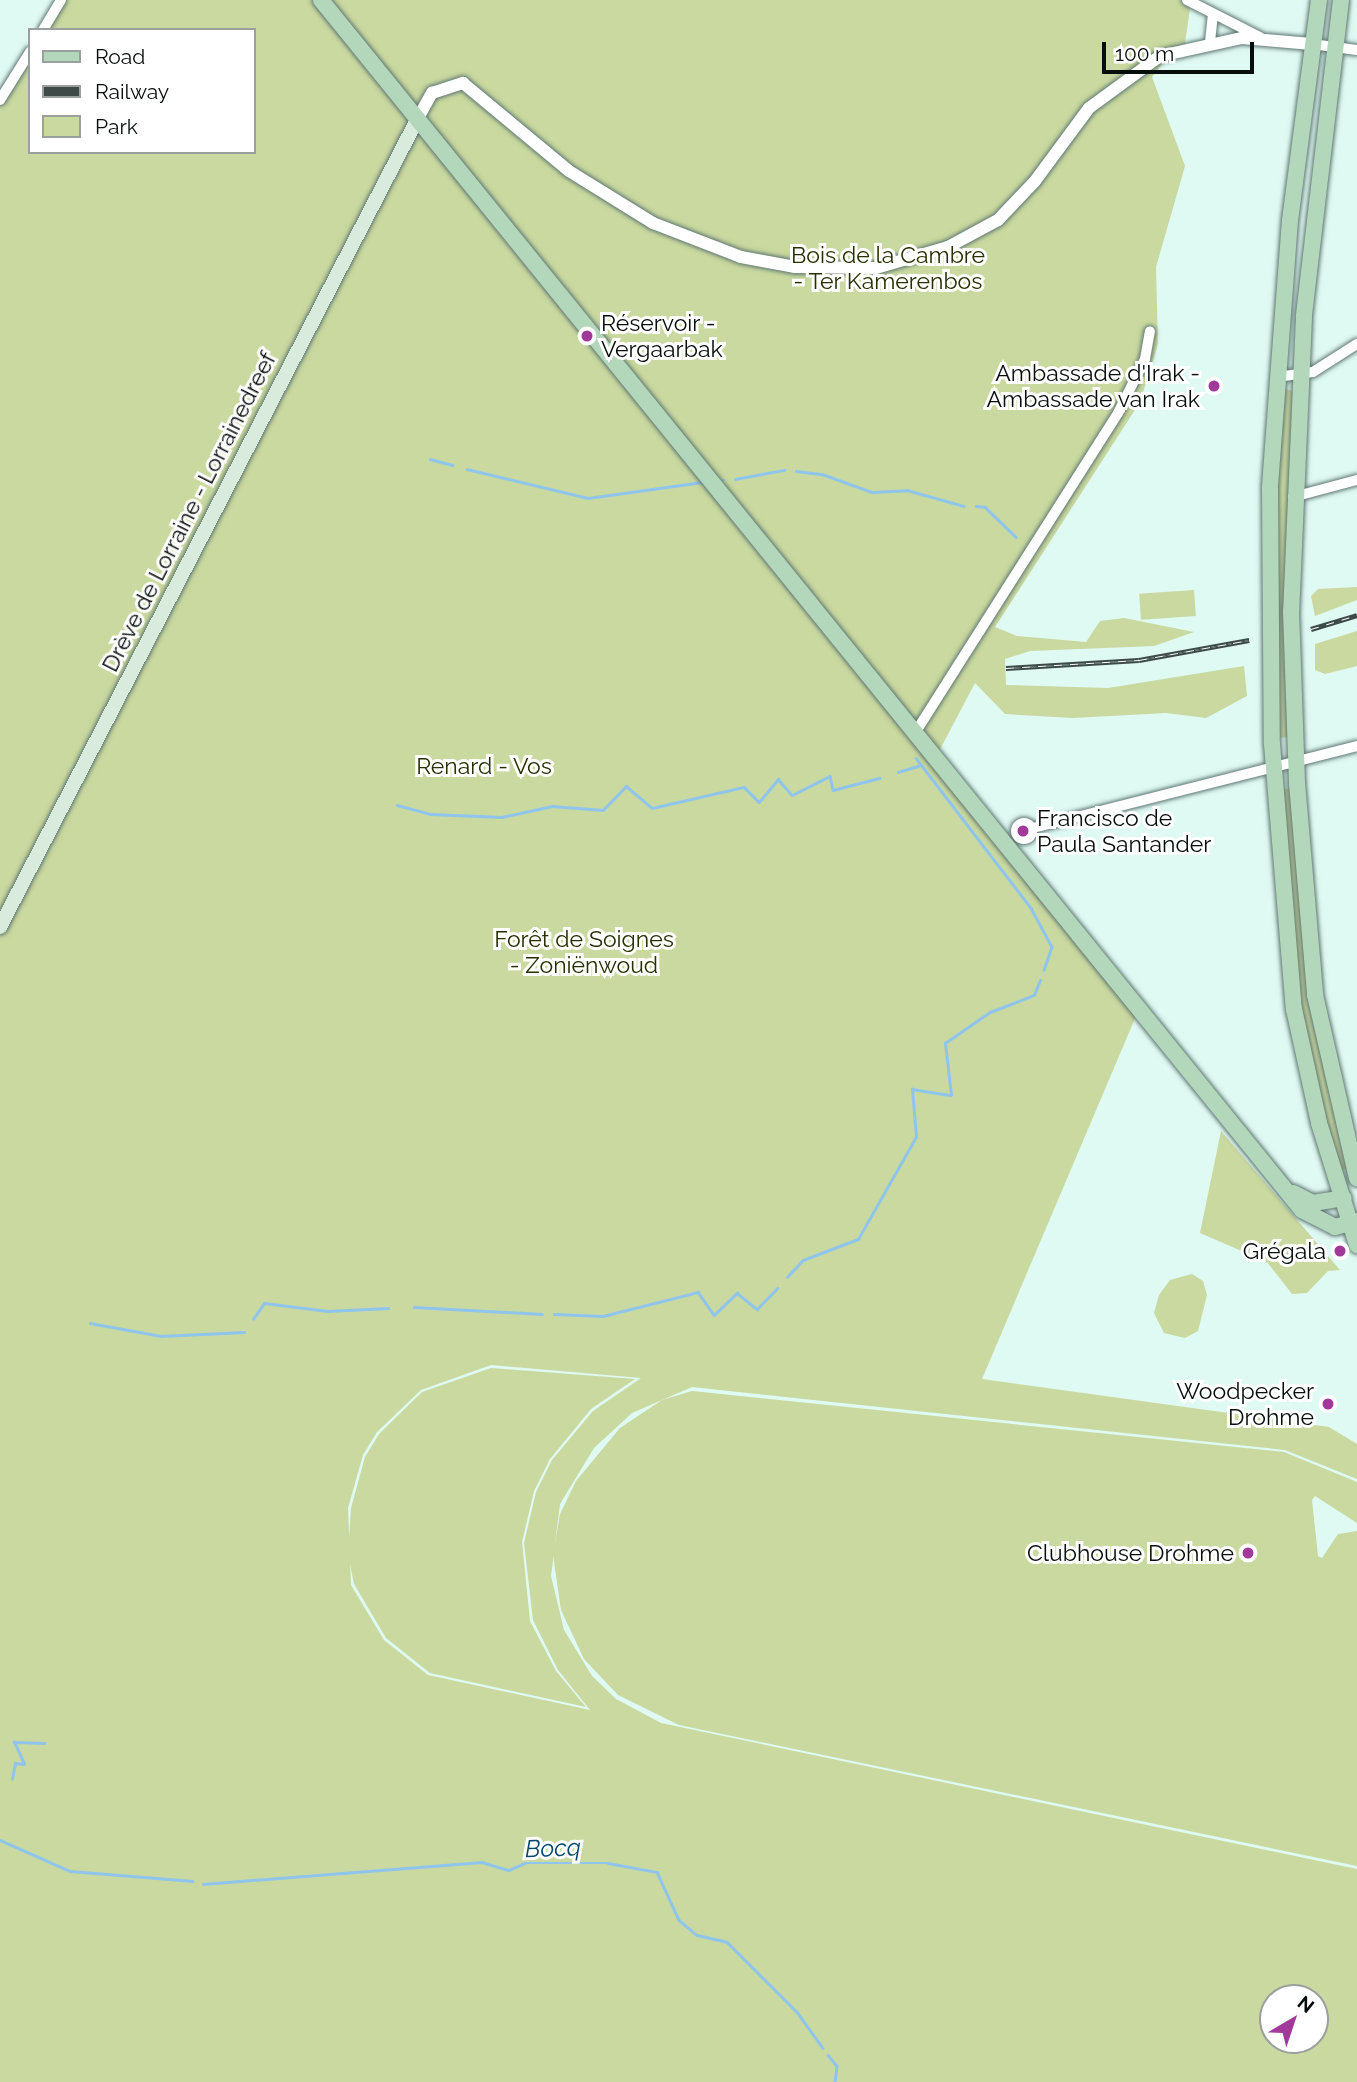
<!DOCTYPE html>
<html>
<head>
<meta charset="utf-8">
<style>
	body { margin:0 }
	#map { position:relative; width:1357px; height:2082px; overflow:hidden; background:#dff9f3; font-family:Raleway,sans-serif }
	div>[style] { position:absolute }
	.green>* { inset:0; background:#c9d99f; transform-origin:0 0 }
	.stream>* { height:2.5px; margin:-1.25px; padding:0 1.25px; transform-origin:1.25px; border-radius:1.25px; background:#8fc5ec }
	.roads { filter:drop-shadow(0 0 2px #607772) drop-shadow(0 0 2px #607772) }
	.minor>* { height:10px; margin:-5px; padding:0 5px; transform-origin:5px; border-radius:5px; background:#fff }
	.minor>.ring { margin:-5px; padding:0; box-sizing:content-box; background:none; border:10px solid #fff; border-radius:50% }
	.tertiary>* { height:12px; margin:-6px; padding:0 6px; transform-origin:6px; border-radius:6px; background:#fff }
	.secondary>* { height:14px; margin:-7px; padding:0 7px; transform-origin:7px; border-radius:7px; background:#d9ebdd }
	.primary>* { height:16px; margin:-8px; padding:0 8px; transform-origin:8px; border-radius:8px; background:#b3d7bb }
	.rail>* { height:5px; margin-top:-2.5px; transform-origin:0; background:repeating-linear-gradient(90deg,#fff 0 8px,#3d4a47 0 16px); box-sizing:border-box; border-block:2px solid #3d4a47 }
	.dots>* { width:19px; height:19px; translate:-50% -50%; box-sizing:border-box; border:4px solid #fff; border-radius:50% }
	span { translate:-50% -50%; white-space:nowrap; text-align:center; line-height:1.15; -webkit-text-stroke:6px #fff; paint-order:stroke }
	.park-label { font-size:23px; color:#273003 }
	.poi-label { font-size:23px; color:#060e0c }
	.left { translate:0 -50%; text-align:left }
	.right { translate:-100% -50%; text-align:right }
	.street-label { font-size:23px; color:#060e0c }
	.water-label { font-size:24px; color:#01486c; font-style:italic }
	.legend { position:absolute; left:28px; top:28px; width:228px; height:126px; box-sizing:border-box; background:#fff; border:2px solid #9b9f9e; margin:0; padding:9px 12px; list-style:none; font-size:21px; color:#060e0c }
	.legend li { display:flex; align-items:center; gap:14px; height:35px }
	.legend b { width:35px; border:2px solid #9b9f9e }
	.north { position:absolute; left:1259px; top:1984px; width:70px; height:70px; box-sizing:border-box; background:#fff; border:2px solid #9b9f9e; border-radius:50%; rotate:39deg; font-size:19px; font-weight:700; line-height:28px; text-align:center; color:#060e0c }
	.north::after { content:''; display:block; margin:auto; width:24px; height:32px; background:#a1399b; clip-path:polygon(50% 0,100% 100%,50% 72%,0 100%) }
	.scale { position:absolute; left:1102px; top:42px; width:152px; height:32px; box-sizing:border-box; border:4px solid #060e0c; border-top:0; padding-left:9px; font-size:21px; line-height:24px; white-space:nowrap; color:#060e0c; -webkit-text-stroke:5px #fff; paint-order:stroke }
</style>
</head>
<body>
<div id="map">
	<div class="green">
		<i style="clip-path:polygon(evenodd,63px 0,1184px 0,1190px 9px,1183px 56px,1163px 63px,1152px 77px,1185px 166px,1156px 267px,1158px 344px,1140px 402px,995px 627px,1017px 636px,1086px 642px,1100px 621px,1124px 618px,1194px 632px,1154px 646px,1030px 651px,1005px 659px,1006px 685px,1108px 688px,1244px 666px,1247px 696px,1206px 718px,1166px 713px,1073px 718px,1005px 714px,975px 683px,936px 757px,1139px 1009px,982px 1379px,1329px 1427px,1357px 1444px,1357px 1479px,1285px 1450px,692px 1387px,632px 1413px,594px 1448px,560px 1504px,551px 1576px,564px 1630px,592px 1676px,616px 1699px,661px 1723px,1357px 1869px,1357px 2082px,0 2082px,0 104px,30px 55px,30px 152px,254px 152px,254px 30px,45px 30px,63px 0,491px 1365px,641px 1378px,593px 1411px,552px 1460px,536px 1492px,524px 1543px,533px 1620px,558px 1670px,590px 1710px,428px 1675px,384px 1640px,351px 1585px,348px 1508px,363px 1455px,377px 1432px,421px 1390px,491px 1365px,63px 0,1273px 1998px,1315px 1998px,1315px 2040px,1273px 2040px,1273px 1998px)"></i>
		<i style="clip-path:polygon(1283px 388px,1293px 391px,1287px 539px,1290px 737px,1277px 738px,1274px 539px)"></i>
		<i style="clip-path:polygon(1357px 587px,1357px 600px,1315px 616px,1311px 596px,1318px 589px)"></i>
		<i style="left:1194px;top:590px;width:26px;height:55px;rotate:86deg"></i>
		<i style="clip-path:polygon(1357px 631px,1357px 666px,1325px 674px,1315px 670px,1315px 644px)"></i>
		<i style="clip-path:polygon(1279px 789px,1293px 789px,1297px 856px,1349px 1168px,1339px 1171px,1303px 1033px)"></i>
		<i style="clip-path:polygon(1221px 1131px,1340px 1270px,1328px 1271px,1307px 1293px,1292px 1294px,1267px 1262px,1200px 1233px)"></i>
		<i style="clip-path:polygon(1192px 1274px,1203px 1281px,1207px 1295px,1198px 1331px,1185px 1338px,1164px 1333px,1154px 1313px,1159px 1295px,1170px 1280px)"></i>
		<i style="clip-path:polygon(491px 1368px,635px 1379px,591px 1409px,550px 1459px,534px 1491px,522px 1542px,530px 1621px,556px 1671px,586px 1707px,430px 1673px,386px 1638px,354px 1584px,348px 1554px,351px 1508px,365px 1457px,379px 1434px,422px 1392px)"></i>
		<i style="clip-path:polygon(692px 1391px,1284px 1452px,1357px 1482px,1357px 1523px,1315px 1496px,1312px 1500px,1318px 1556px,1322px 1558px,1338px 1534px,1357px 1531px,1357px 1866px,679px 1725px,618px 1695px,584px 1659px,561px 1610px,553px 1555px,560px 1514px,576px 1481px,620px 1428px,662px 1400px)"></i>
	</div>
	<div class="stream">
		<i style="left:430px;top:459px;width:23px;rotate:15deg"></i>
		<i style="left:467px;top:469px;width:124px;rotate:13.5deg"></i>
		<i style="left:588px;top:498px;width:115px;rotate:-8deg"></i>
		<i style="left:796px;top:471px;width:26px;rotate:7deg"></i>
		<i style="left:822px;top:474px;width:53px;rotate:19.8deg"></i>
		<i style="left:872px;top:492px;width:35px;rotate:-3deg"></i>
		<i style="left:907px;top:490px;width:59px;rotate:15.7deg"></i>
		<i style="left:735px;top:479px;width:50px;rotate:-10.4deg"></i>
		<i style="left:723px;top:480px;width:1px"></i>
		<i style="left:976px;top:506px;width:9px;rotate:6deg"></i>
		<i style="left:985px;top:507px;width:43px;rotate:44.1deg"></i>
		<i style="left:916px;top:758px;width:189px;rotate:52.5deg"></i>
		<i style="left:1031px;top:908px;width:44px;rotate:61.7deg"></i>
		<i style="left:1052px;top:947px;width:24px;rotate:109deg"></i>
		<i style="left:898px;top:772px;width:21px;rotate:-17deg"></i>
		<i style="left:397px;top:805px;width:34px;rotate:15deg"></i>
		<i style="left:430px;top:814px;width:72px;rotate:2.4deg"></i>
		<i style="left:502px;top:817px;width:51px;rotate:-12.4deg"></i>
		<i style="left:552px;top:806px;width:51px;rotate:4.5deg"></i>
		<i style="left:603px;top:810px;width:33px;rotate:-46deg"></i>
		<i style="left:626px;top:786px;width:34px;rotate:40deg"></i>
		<i style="left:652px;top:808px;width:94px;rotate:-12.9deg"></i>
		<i style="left:744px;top:787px;width:21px;rotate:45deg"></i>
		<i style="left:759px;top:802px;width:30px;rotate:-50deg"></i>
		<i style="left:778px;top:779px;width:21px;rotate:49deg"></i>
		<i style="left:792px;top:795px;width:42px;rotate:-26.6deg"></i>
		<i style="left:830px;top:776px;width:14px;rotate:78deg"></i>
		<i style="left:833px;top:790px;width:48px;rotate:-14.6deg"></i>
		<i style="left:787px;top:1277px;width:23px;rotate:-47deg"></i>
		<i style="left:803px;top:1260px;width:59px;rotate:-20.9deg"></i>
		<i style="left:858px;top:1239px;width:117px;rotate:-60.4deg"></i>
		<i style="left:916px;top:1137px;width:48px;rotate:-94.8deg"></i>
		<i style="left:912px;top:1089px;width:39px;rotate:9deg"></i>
		<i style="left:951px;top:1095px;width:52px;rotate:-96.6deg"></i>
		<i style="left:945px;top:1043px;width:55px;rotate:-34.6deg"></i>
		<i style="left:990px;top:1012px;width:47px;rotate:-21.1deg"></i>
		<i style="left:1034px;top:995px;width:16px;rotate:-68deg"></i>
		<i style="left:414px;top:1307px;width:128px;rotate:3.1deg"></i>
		<i style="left:554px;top:1314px;width:49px;rotate:2.3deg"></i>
		<i style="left:603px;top:1316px;width:98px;rotate:-14.2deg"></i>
		<i style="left:698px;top:1292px;width:28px;rotate:55deg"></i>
		<i style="left:714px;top:1315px;width:32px;rotate:-44deg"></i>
		<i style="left:737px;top:1293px;width:26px;rotate:39deg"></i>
		<i style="left:757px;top:1309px;width:29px;rotate:-46deg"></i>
		<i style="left:253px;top:1319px;width:19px;rotate:-55deg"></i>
		<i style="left:264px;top:1303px;width:64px;rotate:7.2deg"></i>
		<i style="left:327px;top:1311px;width:61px;rotate:-2.8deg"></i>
		<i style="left:90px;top:1323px;width:72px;rotate:10.4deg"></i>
		<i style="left:161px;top:1336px;width:83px;rotate:-2.8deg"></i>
		<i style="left:12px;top:1779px;width:16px;rotate:-79deg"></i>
		<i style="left:15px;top:1763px;width:9px;rotate:6deg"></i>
		<i style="left:24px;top:1764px;width:24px;rotate:-114deg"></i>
		<i style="left:14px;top:1742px;width:30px;rotate:2deg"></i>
		<i style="left:0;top:1840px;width:77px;rotate:23.9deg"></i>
		<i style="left:70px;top:1871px;width:123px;rotate:4.6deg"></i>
		<i style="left:203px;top:1884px;width:280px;rotate:-4.5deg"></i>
		<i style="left:482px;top:1862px;width:28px;rotate:17deg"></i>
		<i style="left:509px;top:1870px;width:17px;rotate:-24deg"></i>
		<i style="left:525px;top:1863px;width:83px"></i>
		<i style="left:608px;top:1863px;width:50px;rotate:10.4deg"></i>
		<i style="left:657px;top:1872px;width:53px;rotate:65.4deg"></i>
		<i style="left:679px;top:1920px;width:23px;rotate:40deg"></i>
		<i style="left:697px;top:1935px;width:31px;rotate:13deg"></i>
		<i style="left:727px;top:1942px;width:99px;rotate:45deg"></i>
		<i style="left:797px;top:2012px;width:44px;rotate:54.2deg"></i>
		<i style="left:828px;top:2055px;width:14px;rotate:51deg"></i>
		<i style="left:837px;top:2066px;width:16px;rotate:97deg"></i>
	</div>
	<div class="roads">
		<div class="minor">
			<i style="left:1187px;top:0;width:82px;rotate:26.9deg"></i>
			<i style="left:43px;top:30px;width:35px;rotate:-59deg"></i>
			<i style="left:1210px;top:42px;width:27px;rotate:-84deg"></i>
			<i style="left:1312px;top:44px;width:45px;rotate:7.6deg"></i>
			<i style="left:0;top:100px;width:57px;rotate:-58deg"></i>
			<i style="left:1277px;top:377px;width:36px;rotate:-8deg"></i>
			<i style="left:1313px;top:372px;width:52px;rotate:-32.5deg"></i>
			<i style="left:1293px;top:497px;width:66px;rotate:-14.9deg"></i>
			<i style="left:915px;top:733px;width:379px;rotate:-57.6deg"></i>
			<i style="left:1118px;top:413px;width:60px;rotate:-63.4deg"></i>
			<i style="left:1145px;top:359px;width:28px;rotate:-80deg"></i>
			<i class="ring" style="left:1016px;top:823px;width:6px;height:6px"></i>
			<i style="left:1033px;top:828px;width:334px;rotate:-14.2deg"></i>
		</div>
		<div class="tertiary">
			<i style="left:418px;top:118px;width:29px;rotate:-61deg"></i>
			<i style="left:432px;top:93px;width:33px;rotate:-18deg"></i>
			<i style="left:463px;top:83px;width:138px;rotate:39.7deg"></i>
			<i style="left:569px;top:171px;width:99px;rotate:31.8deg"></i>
			<i style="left:653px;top:223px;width:94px;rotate:21.1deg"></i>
			<i style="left:741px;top:257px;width:55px;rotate:10.5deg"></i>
			<i style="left:795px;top:267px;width:81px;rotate:0.7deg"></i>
			<i style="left:876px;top:268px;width:75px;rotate:-16.3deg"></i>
			<i style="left:948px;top:247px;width:57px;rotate:-28.4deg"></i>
			<i style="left:998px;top:220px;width:54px;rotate:-46.5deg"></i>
			<i style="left:1035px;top:181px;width:91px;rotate:-53.5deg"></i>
			<i style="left:1089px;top:108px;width:88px;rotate:-36.2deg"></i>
			<i style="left:1160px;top:56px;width:84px;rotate:-12.4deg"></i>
			<i style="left:1242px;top:38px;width:70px;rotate:4.9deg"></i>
		</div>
		<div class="secondary">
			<i style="left:0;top:927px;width:911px;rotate:-62.68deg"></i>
		</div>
		<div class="primary">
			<i style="left:321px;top:0;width:1558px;rotate:50.97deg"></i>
			<i style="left:1302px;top:1210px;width:37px;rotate:27deg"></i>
			<i style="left:1335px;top:1227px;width:23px;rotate:-15deg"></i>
			<i style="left:1319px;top:0;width:222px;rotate:97.5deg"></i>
			<i style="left:1290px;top:220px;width:269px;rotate:94.3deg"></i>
			<i style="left:1270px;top:488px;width:256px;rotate:89.6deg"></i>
			<i style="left:1272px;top:744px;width:266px;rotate:85.3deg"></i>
			<i style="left:1294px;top:1009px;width:117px;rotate:77.6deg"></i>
			<i style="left:1319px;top:1123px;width:128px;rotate:72.7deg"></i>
			<i style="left:1341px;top:0;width:319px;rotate:96.7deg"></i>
			<i style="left:1304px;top:317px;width:294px;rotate:92.5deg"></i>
			<i style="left:1291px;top:611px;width:172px;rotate:88deg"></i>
			<i style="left:1297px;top:783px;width:213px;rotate:85.1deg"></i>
			<i style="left:1315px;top:995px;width:188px;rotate:77.1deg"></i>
			<i style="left:1293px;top:1193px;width:22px;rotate:27deg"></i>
			<i style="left:1313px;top:1203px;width:31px;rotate:-9deg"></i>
		</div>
	</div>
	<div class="rail">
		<i style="left:1311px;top:629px;width:48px;rotate:-16.9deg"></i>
		<i style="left:1006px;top:668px;width:133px;rotate:-3.4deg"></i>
		<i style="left:1139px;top:660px;width:112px;rotate:-10.3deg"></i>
	</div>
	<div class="dots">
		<i style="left:587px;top:336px;background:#a1399b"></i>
		<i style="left:1214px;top:386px;background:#a1399b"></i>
		<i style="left:1023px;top:831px;background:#a1399b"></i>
		<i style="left:1340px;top:1251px;background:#a1399b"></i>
		<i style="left:1328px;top:1404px;background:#a1399b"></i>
		<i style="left:1248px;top:1553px;background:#a1399b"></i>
	</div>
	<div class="park-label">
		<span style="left:888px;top:268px">Bois de la Cambre<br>- Ter Kamerenbos</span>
		<span style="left:484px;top:766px">Renard - Vos</span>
		<span style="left:584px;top:952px">Forêt de Soignes<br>- Zoniënwoud</span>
	</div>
	<div class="poi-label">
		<span class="left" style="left:601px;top:336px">Réservoir -<br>Vergaarbak</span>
		<span class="right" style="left:1200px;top:386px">Ambassade d'Irak -<br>Ambassade van Irak</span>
		<span class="left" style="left:1037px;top:831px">Francisco de<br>Paula Santander</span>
		<span class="right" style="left:1326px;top:1251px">Grégala</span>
		<span class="right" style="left:1314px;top:1404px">Woodpecker<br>Drohme</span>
		<span class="right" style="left:1234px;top:1553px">Clubhouse Drohme</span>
	</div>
	<div class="street-label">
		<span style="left:189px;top:512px;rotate:-63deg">Drève de Lorraine - Lorrainedreef</span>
	</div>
	<div class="water-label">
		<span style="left:553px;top:1848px;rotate:-2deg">Bocq</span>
	</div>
	<ul class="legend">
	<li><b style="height:9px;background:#b3d7bb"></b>Road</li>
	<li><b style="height:9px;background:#3d4a47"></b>Railway</li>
	<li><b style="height:19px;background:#c9d99f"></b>Park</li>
	</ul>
	<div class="north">N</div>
	<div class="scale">100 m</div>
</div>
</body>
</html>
